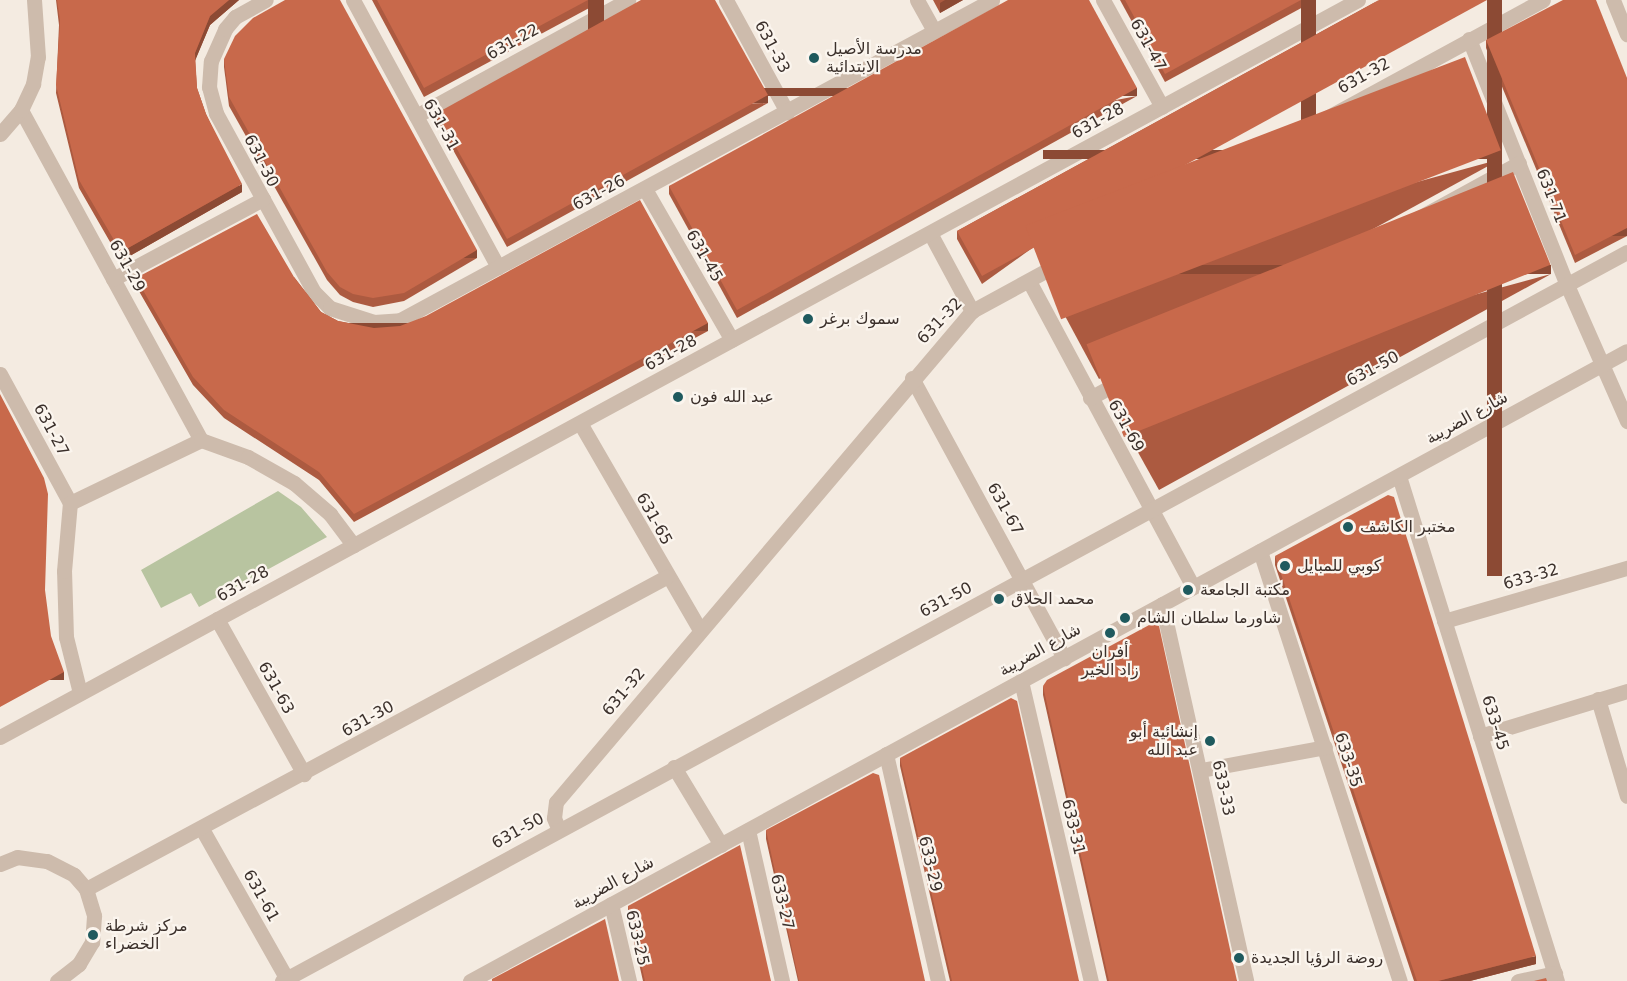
<!DOCTYPE html>
<html>
<head>
<meta charset="utf-8">
<style>
	body { margin:0 }
	#map { position:relative; width:1627px; height:981px; overflow:hidden; background:#f4ebe1; font-family:"DejaVu Sans","Noto Naskh Arabic",sans-serif }
	div>[style] { position:absolute }
	.green>* { inset:0; background:#b8c4a0 }
	.minor>* { height:15px; margin:-7.5px; padding:0 7.5px; transform-origin:7.5px; border-radius:7.5px; background:#cdbbac }
	.wall>* { inset:0; background:#ac5a40 }
	.shaded-wall>* { inset:0; background:#8c4a34; transform-origin:0 0 }
	.building>* { inset:0; background:#c8694b; transform-origin:0 0 }
	.dots>* { width:16px; height:16px; translate:-50% -50%; box-sizing:border-box; border:3px solid #fbf5ee; border-radius:50% }
	span { translate:-50% -50%; white-space:nowrap; text-align:center; line-height:1.15; -webkit-text-stroke:4.5px #fbf5ee; paint-order:stroke }
	.street-label { font-size:16px; color:#3b302b }
	.poi-label { font-size:16px; color:#3b302b }
	.left { translate:0 -50%; text-align:left }
	.right { translate:-100% -50%; text-align:right }
</style>
</head>
<body>
<div id="map">
	<div class="green">
		<i style="clip-path:polygon(278px 491px,301px 507px,327px 537px,199px 607px,191px 593px,161px 608px,141px 570px)"></i>
	</div>
	<div class="minor">
		<i style="left:353px;top:0;width:304px;rotate:61.5deg"></i>
		<i style="left:726px;top:0;width:128px;rotate:61.4deg"></i>
		<i style="left:917px;top:0;width:35px;rotate:61deg"></i>
		<i style="left:1103px;top:0;width:122px;rotate:61.1deg"></i>
		<i style="left:1613px;top:0;width:37px;rotate:68deg"></i>
		<i style="left:1469px;top:39px;width:265px;rotate:68.3deg"></i>
		<i style="left:1567px;top:285px;width:149px;rotate:66.2deg"></i>
		<i style="left:21px;top:110px;width:376px;rotate:61.4deg"></i>
		<i style="left:416px;top:116px;width:242px;rotate:-28.7deg"></i>
		<i style="left:0;top:134px;width:32px;rotate:-49deg"></i>
		<i style="left:21px;top:110px;width:29px;rotate:-65deg"></i>
		<i style="left:33px;top:84px;width:27px;rotate:-80deg"></i>
		<i style="left:38px;top:57px;width:57px;rotate:-94deg"></i>
		<i style="left:645px;top:189px;width:174px;rotate:60.1deg"></i>
		<i style="left:263px;top:199px;width:106px;rotate:61.3deg"></i>
		<i style="left:314px;top:292px;width:23px;rotate:45deg"></i>
		<i style="left:330px;top:308px;width:46px;rotate:17.7deg"></i>
		<i style="left:374px;top:322px;width:26px;rotate:-4deg"></i>
		<i style="left:400px;top:320px;width:673px;rotate:-28.39deg"></i>
		<i style="left:930px;top:233px;width:89px;rotate:61.7deg"></i>
		<i style="left:113px;top:279px;width:170px;rotate:-28.1deg"></i>
		<i style="left:263px;top:199px;width:98px;rotate:-118.7deg"></i>
		<i style="left:216px;top:113px;width:27px;rotate:-105deg"></i>
		<i style="left:209px;top:87px;width:26px;rotate:-86deg"></i>
		<i style="left:211px;top:61px;width:35px;rotate:-66deg"></i>
		<i style="left:225px;top:29px;width:16px;rotate:-50deg"></i>
		<i style="left:235px;top:17px;width:35px;rotate:-29deg"></i>
		<i style="left:1029px;top:281px;width:347px;rotate:61.8deg"></i>
		<i style="left:0;top:374px;width:147px;rotate:61.5deg"></i>
		<i style="left:912px;top:378px;width:319px;rotate:61.5deg"></i>
		<i style="left:1090px;top:398px;width:489px;rotate:-28.7deg"></i>
		<i style="left:580px;top:423px;width:239px;rotate:59.9deg"></i>
		<i style="left:1399px;top:476px;width:529px;rotate:72.63deg"></i>
		<i style="left:1260px;top:551px;width:452px;rotate:72deg"></i>
		<i style="left:1162px;top:604px;width:386px;rotate:77.4deg"></i>
		<i style="left:217px;top:619px;width:178px;rotate:60.7deg"></i>
		<i style="left:1444px;top:621px;width:191px;rotate:-16.2deg"></i>
		<i style="left:1021px;top:681px;width:308px;rotate:76.9deg"></i>
		<i style="left:80px;top:693px;width:58px;rotate:-104deg"></i>
		<i style="left:66px;top:637px;width:66px;rotate:-91.7deg"></i>
		<i style="left:64px;top:571px;width:68px;rotate:-85deg"></i>
		<i style="left:70px;top:503px;width:145px;rotate:-25.7deg"></i>
		<i style="left:201px;top:440px;width:50px;rotate:19.9deg"></i>
		<i style="left:248px;top:457px;width:53px;rotate:29.5deg"></i>
		<i style="left:294px;top:483px;width:48px;rotate:40.7deg"></i>
		<i style="left:330px;top:514px;width:39px;rotate:53deg"></i>
		<i style="left:1598px;top:699px;width:101px;rotate:73.4deg"></i>
		<i style="left:1480px;top:736px;width:154px;rotate:-17deg"></i>
		<i style="left:0;top:737px;width:1545px;rotate:-28.49deg"></i>
		<i style="left:886px;top:754px;width:233px;rotate:77.1deg"></i>
		<i style="left:674px;top:767px;width:91px;rotate:58.9deg"></i>
		<i style="left:1201px;top:770px;width:126px;rotate:-10.5deg"></i>
		<i style="left:202px;top:829px;width:175px;rotate:60.5deg"></i>
		<i style="left:559px;top:830px;width:13px;rotate:-113deg"></i>
		<i style="left:554px;top:818px;width:16px;rotate:-83deg"></i>
		<i style="left:556px;top:802px;width:644px;rotate:-49.73deg"></i>
		<i style="left:972px;top:311px;width:650px;rotate:-28.58deg"></i>
		<i style="left:748px;top:830px;width:155px;rotate:77.3deg"></i>
		<i style="left:0;top:864px;width:18px;rotate:-22deg"></i>
		<i style="left:17px;top:857px;width:30px;rotate:8deg"></i>
		<i style="left:47px;top:861px;width:30px;rotate:27deg"></i>
		<i style="left:74px;top:875px;width:18px;rotate:49deg"></i>
		<i style="left:86px;top:889px;width:28px;rotate:73deg"></i>
		<i style="left:94px;top:916px;width:26px;rotate:94deg"></i>
		<i style="left:92px;top:942px;width:26px;rotate:121deg"></i>
		<i style="left:79px;top:964px;width:28px;rotate:142deg"></i>
		<i style="left:86px;top:889px;width:659px;rotate:-28.28deg"></i>
		<i style="left:611px;top:904px;width:79px;rotate:76.8deg"></i>
		<i style="left:282px;top:981px;width:1530px;rotate:-28.46deg"></i>
		<i style="left:470px;top:981px;width:1317px;rotate:-28.57deg"></i>
		<i style="left:1518px;top:981px;width:38px;rotate:-12deg"></i>
	</div>
	<div class="wall">
		<i style="clip-path:polygon(56px 0,239px 0,210px 25px,195px 60px,197px 88px,206px 114px,242px 192px,121px 261px,79px 188px,56px 93px,59px 25px)"></i>
		<i style="clip-path:polygon(372px 0,604px 0,424px 97px)"></i>
		<i style="clip-path:polygon(933px 0,963px 0,940px 13px)"></i>
		<i style="clip-path:polygon(1120px 0,1316px 0,1165px 82px)"></i>
		<i style="clip-path:polygon(1379px 0,982px 284px,957px 239px,957px 231px)"></i>
		<i style="clip-path:polygon(1486px 40px,1627px 78px,1627px 236px,1575px 263px,1486px 48px)"></i>
		<i style="clip-path:polygon(224px 59px,477px 258px,404px 301px,373px 307px,353px 302px,340px 295px,327px 280px,229px 106px,224px 67px)"></i>
		<i style="clip-path:polygon(1137px 96px,737px 318px,669px 194px,669px 186px)"></i>
		<i style="clip-path:polygon(768px 103px,507px 247px,437px 121px,437px 113px)"></i>
		<i style="clip-path:polygon(1501px 159px,1099px 379px,1051px 290px,1051px 282px)"></i>
		<i style="clip-path:polygon(1551px 274px,1159px 490px,1110px 402px,1110px 394px)"></i>
		<i style="clip-path:polygon(294px 277px,321px 312px,338px 321px,374px 328px,708px 331px,354px 522px,319px 480px,224px 418px,193px 385px,136px 286px,136px 278px)"></i>
		<i style="clip-path:polygon(1275px 556px,1536px 964px,1470px 981px,1414px 981px,1275px 565px)"></i>
		<i style="clip-path:polygon(1043px 686px,1237px 981px,1107px 981px,1043px 695px)"></i>
		<i style="clip-path:polygon(900px 758px,1079px 981px,950px 981px,900px 766px)"></i>
		<i style="clip-path:polygon(766px 830px,925px 981px,798px 981px,766px 839px)"></i>
		<i style="clip-path:polygon(628px 906px,771px 981px,643px 981px,628px 915px)"></i>
	</div>
	<div class="shaded-wall">
		<i style="clip-path:polygon(229px 0,239px 0,210px 25px,195px 61px,195px 53px,210px 16px)"></i>
		<i style="left:588px;top:0;width:16px;height:186px"></i>
		<i style="clip-path:polygon(945px 0,963px 0,940px 13px,940px 3px)"></i>
		<i style="left:1301px;top:0;width:15px;height:155px"></i>
		<i style="left:1487px;top:0;width:15px;height:576px"></i>
		<i style="left:1137px;top:88px;width:8px;height:457px;rotate:90deg"></i>
		<i style="left:768px;top:95px;width:8px;height:298px;rotate:90deg"></i>
		<i style="left:1501px;top:150px;width:9px;height:458px;rotate:90deg"></i>
		<i style="clip-path:polygon(242px 184px,242px 192px,121px 261px,121px 252px)"></i>
		<i style="left:1627px;top:228px;width:8px;height:59px;rotate:90deg"></i>
		<i style="left:477px;top:250px;width:8px;height:85px;rotate:90deg"></i>
		<i style="left:1551px;top:265px;width:9px;height:448px;rotate:90deg"></i>
		<i style="left:708px;top:323px;width:8px;height:402px;rotate:90deg"></i>
		<i style="left:64px;top:672px;width:8px;height:73px;rotate:90deg"></i>
		<i style="clip-path:polygon(1536px 956px,1536px 964px,1470px 981px,1438px 981px)"></i>
	</div>
	<div class="building">
		<i style="clip-path:polygon(57px 0,229px 0,210px 16px,195px 53px,197px 88px,206px 114px,242px 184px,121px 252px,79px 180px,56px 85px,60px 20px)"></i>
		<i style="clip-path:polygon(285px 0,340px 0,477px 250px,404px 293px,373px 298px,353px 294px,340px 287px,327px 272px,229px 97px,224px 59px,235px 36px,253px 18px)"></i>
		<i style="clip-path:polygon(377px 0,588px 0,424px 88px)"></i>
		<i style="clip-path:polygon(641px 0,715px 0,768px 95px,507px 239px,437px 113px)"></i>
		<i style="clip-path:polygon(1008px 0,1089px 0,1137px 88px,737px 310px,669px 186px)"></i>
		<i style="clip-path:polygon(1125px 0,1301px 0,1165px 74px)"></i>
		<i style="clip-path:polygon(1379px 0,1487px 0,982px 276px,957px 231px)"></i>
		<i style="clip-path:polygon(1563px 0,1596px 0,1627px 78px,1627px 228px,1575px 255px,1486px 40px)"></i>
		<i style="left:1465px;top:57px;width:100px;height:471px;rotate:69deg"></i>
		<i style="left:1513px;top:172px;width:100px;height:460px;rotate:68deg"></i>
		<i style="clip-path:polygon(640px 200px,708px 323px,354px 514px,319px 472px,224px 410px,193px 377px,136px 278px,257px 214px,294px 277px,321px 312px,338px 321px,374px 328px,400px 326px,426px 316px)"></i>
		<i style="clip-path:polygon(0 394px,44px 478px,48px 494px,45px 590px,51px 636px,64px 672px,0 707px)"></i>
		<i style="clip-path:polygon(1388px 495px,1394px 497px,1410px 548px,1536px 956px,1438px 981px,1417px 981px,1275px 556px)"></i>
		<i style="clip-path:polygon(1151px 624px,1159px 626px,1237px 981px,1109px 981px,1043px 686px,1047px 680px)"></i>
		<i style="clip-path:polygon(1011px 698px,1017px 701px,1079px 981px,952px 981px,900px 758px)"></i>
		<i style="clip-path:polygon(873px 773px,879px 775px,925px 981px,799px 981px,766px 830px)"></i>
		<i style="clip-path:polygon(740px 845px,771px 981px,645px 981px,628px 906px)"></i>
		<i style="clip-path:polygon(605px 919px,619px 981px,492px 981px,492px 979px)"></i>
		<i style="clip-path:polygon(1546px 978px,1547px 981px,1534px 981px)"></i>
	</div>
	<div class="dots">
		<i style="left:814px;top:58px;background:#1f5a5e"></i>
		<i style="left:808px;top:319px;background:#1f5a5e"></i>
		<i style="left:678px;top:397px;background:#1f5a5e"></i>
		<i style="left:1348px;top:527px;background:#1f5a5e"></i>
		<i style="left:1285px;top:566px;background:#1f5a5e"></i>
		<i style="left:1188px;top:590px;background:#1f5a5e"></i>
		<i style="left:999px;top:599px;background:#1f5a5e"></i>
		<i style="left:1125px;top:618px;background:#1f5a5e"></i>
		<i style="left:1110px;top:633px;background:#1f5a5e"></i>
		<i style="left:1210px;top:741px;background:#1f5a5e"></i>
		<i style="left:93px;top:935px;background:#1f5a5e"></i>
		<i style="left:1239px;top:958px;background:#1f5a5e"></i>
	</div>
	<div class="street-label">
		<span style="left:513px;top:42px;rotate:-29deg">631-22</span>
		<span style="left:1148px;top:45px;rotate:61deg">631-47</span>
		<span style="left:772px;top:47px;rotate:62deg">631-33</span>
		<span style="left:1364px;top:76px;rotate:-29deg">631-32</span>
		<span style="left:1098px;top:121px;rotate:-29deg">631-28</span>
		<span style="left:441px;top:125px;rotate:61deg">631-31</span>
		<span style="left:261px;top:161px;rotate:63deg">631-30</span>
		<span style="left:599px;top:193px;rotate:-28deg">631-26</span>
		<span style="left:1551px;top:196px;rotate:69deg">631-71</span>
		<span style="left:704px;top:256px;rotate:60deg">631-45</span>
		<span style="left:127px;top:266px;rotate:61deg">631-29</span>
		<span style="left:940px;top:321px;rotate:-46deg">631-32</span>
		<span style="left:671px;top:353px;rotate:-29deg">631-28</span>
		<span style="left:1373px;top:369px;rotate:-28deg">631-50</span>
		<span style="left:1467px;top:418px;rotate:-29deg">شارع الضريبة</span>
		<span style="left:1126px;top:426px;rotate:61deg">631-69</span>
		<span style="left:51px;top:430px;rotate:62deg">631-27</span>
		<span style="left:1005px;top:509px;rotate:61deg">631-67</span>
		<span style="left:654px;top:519px;rotate:61deg">631-65</span>
		<span style="left:1531px;top:577px;rotate:-16deg">633-32</span>
		<span style="left:243px;top:584px;rotate:-29deg">631-28</span>
		<span style="left:946px;top:600px;rotate:-28deg">631-50</span>
		<span style="left:1040px;top:650px;rotate:-29deg">شارع الضريبة</span>
		<span style="left:276px;top:688px;rotate:61deg">631-63</span>
		<span style="left:624px;top:692px;rotate:-50deg">631-32</span>
		<span style="left:368px;top:719px;rotate:-29deg">631-30</span>
		<span style="left:1495px;top:723px;rotate:73deg">633-45</span>
		<span style="left:1348px;top:760px;rotate:72deg">633-35</span>
		<span style="left:1223px;top:788px;rotate:78deg">633-33</span>
		<span style="left:1073px;top:827px;rotate:77deg">633-31</span>
		<span style="left:518px;top:831px;rotate:-29deg">631-50</span>
		<span style="left:930px;top:864px;rotate:77deg">633-29</span>
		<span style="left:613px;top:883px;rotate:-29deg">شارع الضريبة</span>
		<span style="left:261px;top:896px;rotate:61deg">631-61</span>
		<span style="left:782px;top:902px;rotate:77deg">633-27</span>
		<span style="left:637px;top:938px;rotate:77deg">633-25</span>
	</div>
	<div class="poi-label">
		<span class="left" style="left:826px;top:58px">مدرسة الأصيل<br>الابتدائية</span>
		<span class="left" style="left:820px;top:319px">سموك برغر</span>
		<span class="left" style="left:690px;top:397px">عبد الله فون</span>
		<span class="left" style="left:1360px;top:527px">مختبر الكاشف</span>
		<span class="left" style="left:1297px;top:566px">كوبي للمبايل</span>
		<span class="left" style="left:1200px;top:590px">مكتبة الجامعة</span>
		<span class="left" style="left:1011px;top:599px">محمد الحلاق</span>
		<span class="left" style="left:1137px;top:618px">شاورما سلطان الشام</span>
		<span style="left:1110px;top:661px">أفران<br>زاد الخير</span>
		<span class="right" style="left:1198px;top:741px">إنشائية أبو<br>عبد الله</span>
		<span class="left" style="left:105px;top:935px">مركز شرطة<br>الخضراء</span>
		<span class="left" style="left:1251px;top:958px">روضة الرؤيا الجديدة</span>
	</div>
</div>
</body>
</html>
